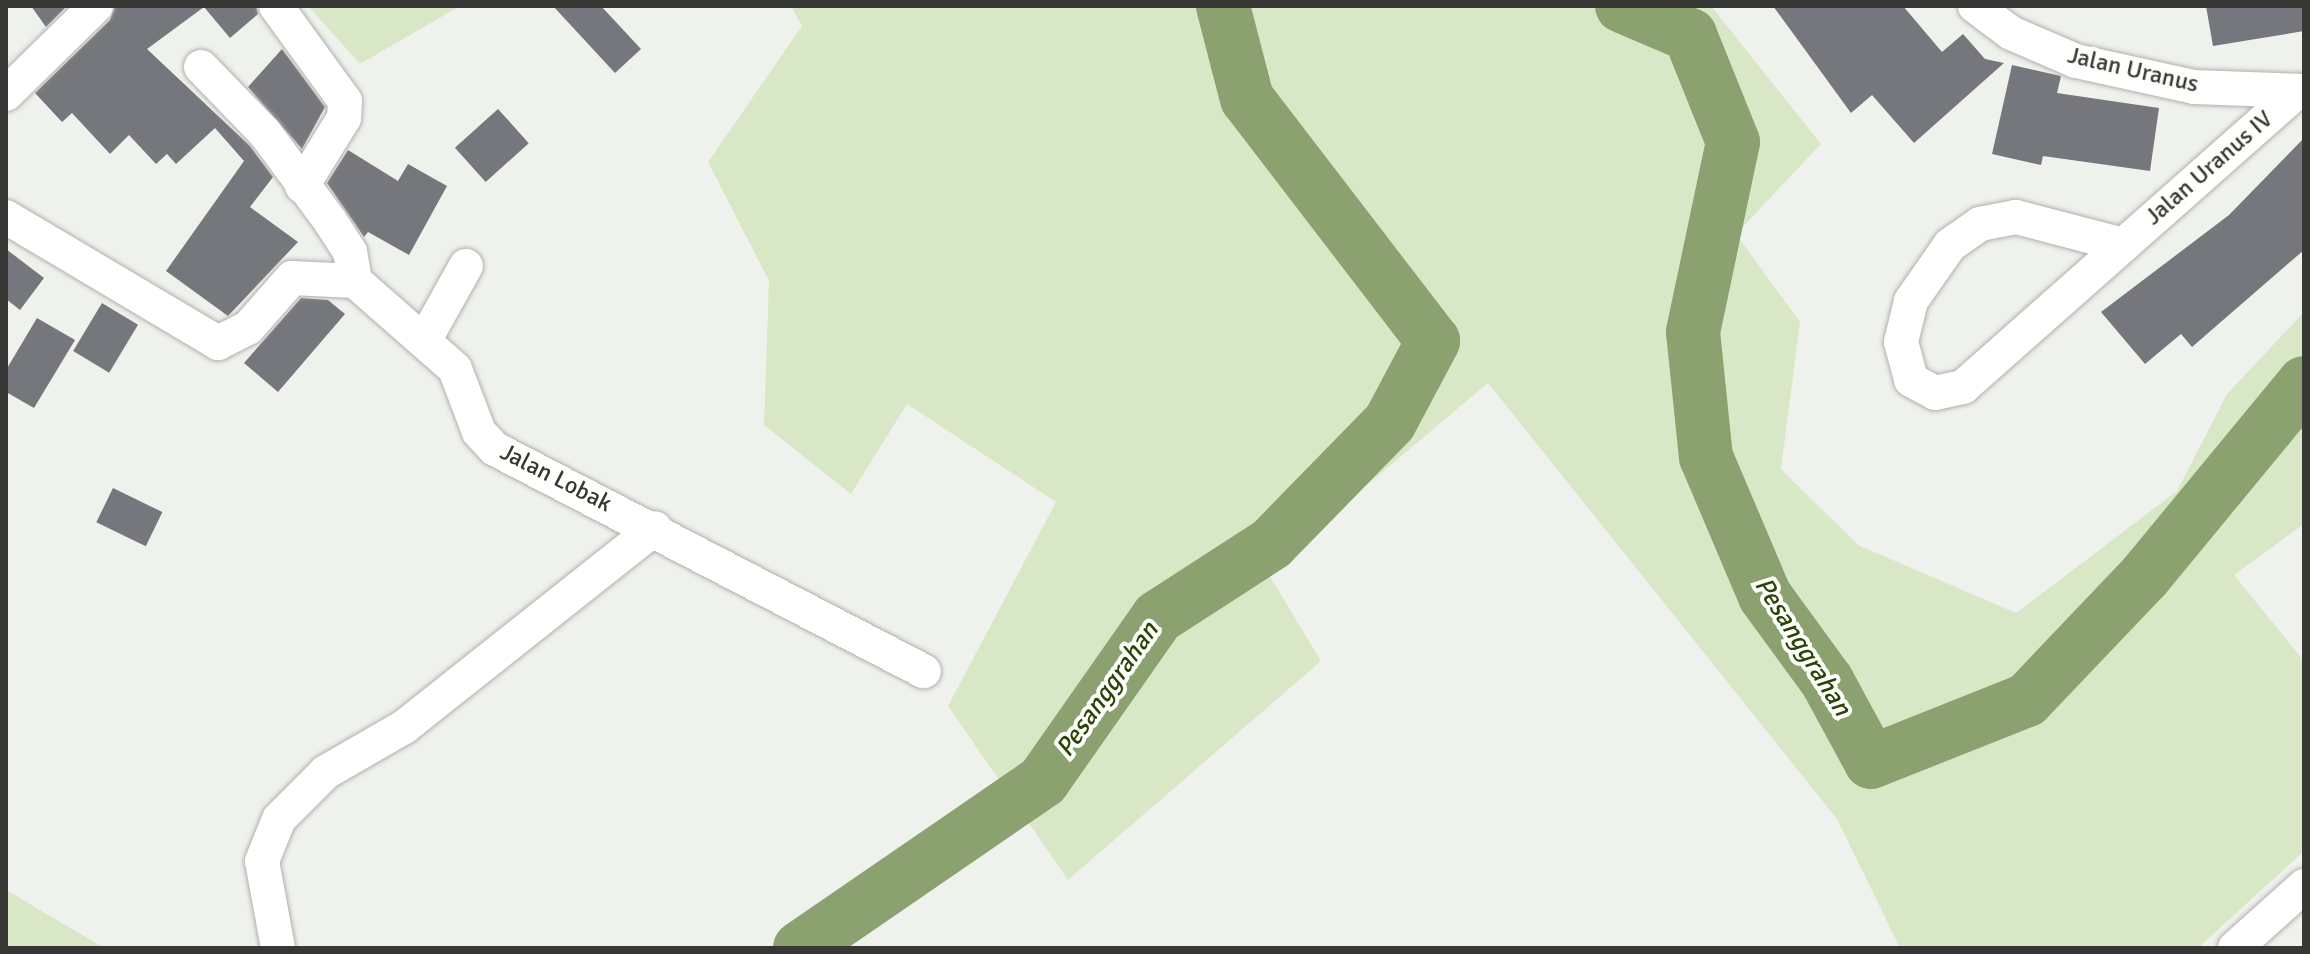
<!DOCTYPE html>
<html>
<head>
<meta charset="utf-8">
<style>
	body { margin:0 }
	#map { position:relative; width:2310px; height:954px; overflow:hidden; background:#eff2ec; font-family:Signika,sans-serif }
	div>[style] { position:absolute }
	.green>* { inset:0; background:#d8e8c7 }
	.river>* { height:54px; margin:-27px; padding:0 27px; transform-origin:27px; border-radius:27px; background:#8ba270 }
	.building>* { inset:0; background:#76777d; transform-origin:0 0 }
	.roads { filter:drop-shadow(0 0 2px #afb1ac) drop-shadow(0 0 2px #afb1ac) }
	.minor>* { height:34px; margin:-17px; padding:0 17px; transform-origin:17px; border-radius:17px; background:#fff }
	span { translate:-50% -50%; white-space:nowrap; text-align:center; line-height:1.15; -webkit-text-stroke:8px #fdfffa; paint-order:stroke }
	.street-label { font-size:24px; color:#373836 }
	.water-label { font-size:26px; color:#2d4209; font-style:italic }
	.frame { position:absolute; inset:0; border:8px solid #373836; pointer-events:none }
</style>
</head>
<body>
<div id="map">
	<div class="green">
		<i style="clip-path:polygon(308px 6px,460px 6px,360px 64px)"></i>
		<i style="clip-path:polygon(791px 6px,1711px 6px,1821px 144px,1736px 234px,1800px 322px,1781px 469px,1858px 545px,2016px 613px,2177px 491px,2227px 394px,2304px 312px,2304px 524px,2234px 575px,2304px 661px,2304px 851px,2198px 948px,1900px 948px,1837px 819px,1488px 383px,1266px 570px,1321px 661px,1068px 880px,948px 706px,1056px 502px,907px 404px,851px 494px,764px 425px,769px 281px,708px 162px,802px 26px)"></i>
		<i style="clip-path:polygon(6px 890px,101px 946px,103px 948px,6px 948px)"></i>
	</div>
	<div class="river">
		<i style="left:1622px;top:6px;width:74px;rotate:23.1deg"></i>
		<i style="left:1690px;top:35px;width:115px;rotate:68.1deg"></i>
		<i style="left:1733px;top:142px;width:194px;rotate:101.9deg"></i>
		<i style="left:1693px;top:332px;width:126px;rotate:84.1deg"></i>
		<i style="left:1706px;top:457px;width:151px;rotate:67deg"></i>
		<i style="left:1765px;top:596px;width:105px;rotate:53.9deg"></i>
		<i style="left:1827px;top:681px;width:92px;rotate:61.5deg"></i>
		<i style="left:1871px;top:762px;width:168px;rotate:-21.7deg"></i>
		<i style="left:2027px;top:700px;width:171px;rotate:-46.4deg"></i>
		<i style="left:2145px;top:576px;width:250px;rotate:-50.5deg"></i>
		<i style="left:800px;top:948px;width:295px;rotate:-34.5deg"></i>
		<i style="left:1043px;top:781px;width:200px;rotate:-55deg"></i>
		<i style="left:1158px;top:617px;width:135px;rotate:-32.9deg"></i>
		<i style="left:1271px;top:544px;width:170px;rotate:-45.7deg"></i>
		<i style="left:1390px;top:422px;width:92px;rotate:-62deg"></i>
		<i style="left:1433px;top:341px;width:305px;rotate:-127.5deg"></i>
		<i style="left:1247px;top:99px;width:96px;rotate:-104.5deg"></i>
	</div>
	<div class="building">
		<i style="clip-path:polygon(31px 6px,67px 6px,46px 27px)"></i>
		<i style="clip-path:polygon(115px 6px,256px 6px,258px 14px,230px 38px,204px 7px,147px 49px,250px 146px,273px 177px,250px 207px,298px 242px,228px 316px,166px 271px,244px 161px,215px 128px,176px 164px,167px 154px,156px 164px,129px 135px,110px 154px,72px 113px,62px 122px,35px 93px,110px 20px)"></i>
		<i style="clip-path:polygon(553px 6px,601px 6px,641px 49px,615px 73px)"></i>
		<i style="clip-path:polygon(1773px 6px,1903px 6px,1942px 52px,1963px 34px,1985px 59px,2004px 63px,1914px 143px,1872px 95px,1851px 113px)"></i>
		<i style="clip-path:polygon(2206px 6px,2304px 6px,2304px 31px,2213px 46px)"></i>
		<i style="clip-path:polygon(282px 49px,325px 107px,302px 149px,248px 87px)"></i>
		<i style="clip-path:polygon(2012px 65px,2061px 76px,2057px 93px,2159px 108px,2150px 171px,2043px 156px,2041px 165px,1992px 154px)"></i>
		<i style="left:498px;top:109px;width:46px;height:58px;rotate:48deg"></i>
		<i style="clip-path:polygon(2304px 138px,2304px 250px,2192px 347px,2181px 334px,2145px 364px,2101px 312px,2229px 215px)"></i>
		<i style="clip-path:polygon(348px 150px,398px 181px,408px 164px,447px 186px,409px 255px,368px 232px,364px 237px,327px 183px)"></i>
		<i style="clip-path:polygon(6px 249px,44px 278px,20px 310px,6px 299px)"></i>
		<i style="clip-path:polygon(301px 298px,328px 300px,345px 314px,278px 392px,244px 363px)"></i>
		<i style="left:102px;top:303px;width:42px;height:56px;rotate:31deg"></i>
		<i style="clip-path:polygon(37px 318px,75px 340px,34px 408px,6px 392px,6px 370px)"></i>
		<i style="left:113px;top:488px;width:55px;height:38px;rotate:26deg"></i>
	</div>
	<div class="roads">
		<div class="minor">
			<i style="left:276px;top:6px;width:117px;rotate:54deg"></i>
			<i style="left:345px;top:101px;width:17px;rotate:93deg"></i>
			<i style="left:344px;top:118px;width:80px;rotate:121.7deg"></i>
			<i style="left:1975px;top:6px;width:45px;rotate:36.9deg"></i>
			<i style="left:2011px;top:33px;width:71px;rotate:23.3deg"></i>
			<i style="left:2076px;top:61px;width:121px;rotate:12.4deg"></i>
			<i style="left:2194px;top:87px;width:110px;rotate:2.1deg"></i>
			<i style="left:201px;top:67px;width:92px;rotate:45.9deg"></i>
			<i style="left:265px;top:133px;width:109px;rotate:53.5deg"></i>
			<i style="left:330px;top:221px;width:37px;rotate:57deg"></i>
			<i style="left:350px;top:252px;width:29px;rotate:80deg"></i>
			<i style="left:6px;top:94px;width:126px;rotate:-44.4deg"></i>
			<i style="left:6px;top:217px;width:247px;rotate:30.7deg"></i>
			<i style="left:218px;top:343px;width:34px;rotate:-27deg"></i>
			<i style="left:248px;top:328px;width:67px;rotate:-48.7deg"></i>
			<i style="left:292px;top:278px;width:63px;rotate:2.7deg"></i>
			<i style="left:355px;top:281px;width:133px;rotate:41.3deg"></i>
			<i style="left:455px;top:369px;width:67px;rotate:69.1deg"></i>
			<i style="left:479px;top:432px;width:23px;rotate:47deg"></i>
			<i style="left:495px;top:449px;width:483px;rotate:27.4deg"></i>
			<i style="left:2123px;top:245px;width:111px;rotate:-165.3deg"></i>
			<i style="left:2016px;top:217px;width:37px;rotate:169deg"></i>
			<i style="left:1980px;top:224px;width:37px;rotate:145deg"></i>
			<i style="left:1950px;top:245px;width:68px;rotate:124.9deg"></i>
			<i style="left:1911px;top:301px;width:42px;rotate:103.7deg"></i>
			<i style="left:1901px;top:342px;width:39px;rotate:75deg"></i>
			<i style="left:1911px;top:380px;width:27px;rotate:28deg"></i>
			<i style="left:1935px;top:393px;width:29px;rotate:-12deg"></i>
			<i style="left:1963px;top:387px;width:446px;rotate:-41.5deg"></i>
			<i style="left:424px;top:341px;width:86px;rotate:-60.8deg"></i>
			<i style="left:278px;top:948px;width:88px;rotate:-100.4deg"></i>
			<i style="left:262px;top:861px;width:45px;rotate:-68deg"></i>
			<i style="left:279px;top:819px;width:66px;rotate:-45deg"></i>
			<i style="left:326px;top:772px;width:90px;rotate:-30deg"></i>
			<i style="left:404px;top:727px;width:320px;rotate:-38.4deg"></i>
			<i style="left:2235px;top:948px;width:93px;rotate:-41.9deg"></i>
		</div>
	</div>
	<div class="street-label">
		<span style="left:2133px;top:70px;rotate:13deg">Jalan Uranus</span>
		<span style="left:2209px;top:168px;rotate:-41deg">Jalan Uranus IV</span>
		<span style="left:556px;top:478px;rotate:27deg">Jalan Lobak</span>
	</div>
	<div class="water-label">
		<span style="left:1802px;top:647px;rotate:58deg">Pesanggrahan</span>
		<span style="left:1108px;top:690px;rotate:-55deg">Pesanggrahan</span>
	</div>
	<div class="frame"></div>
</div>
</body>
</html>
